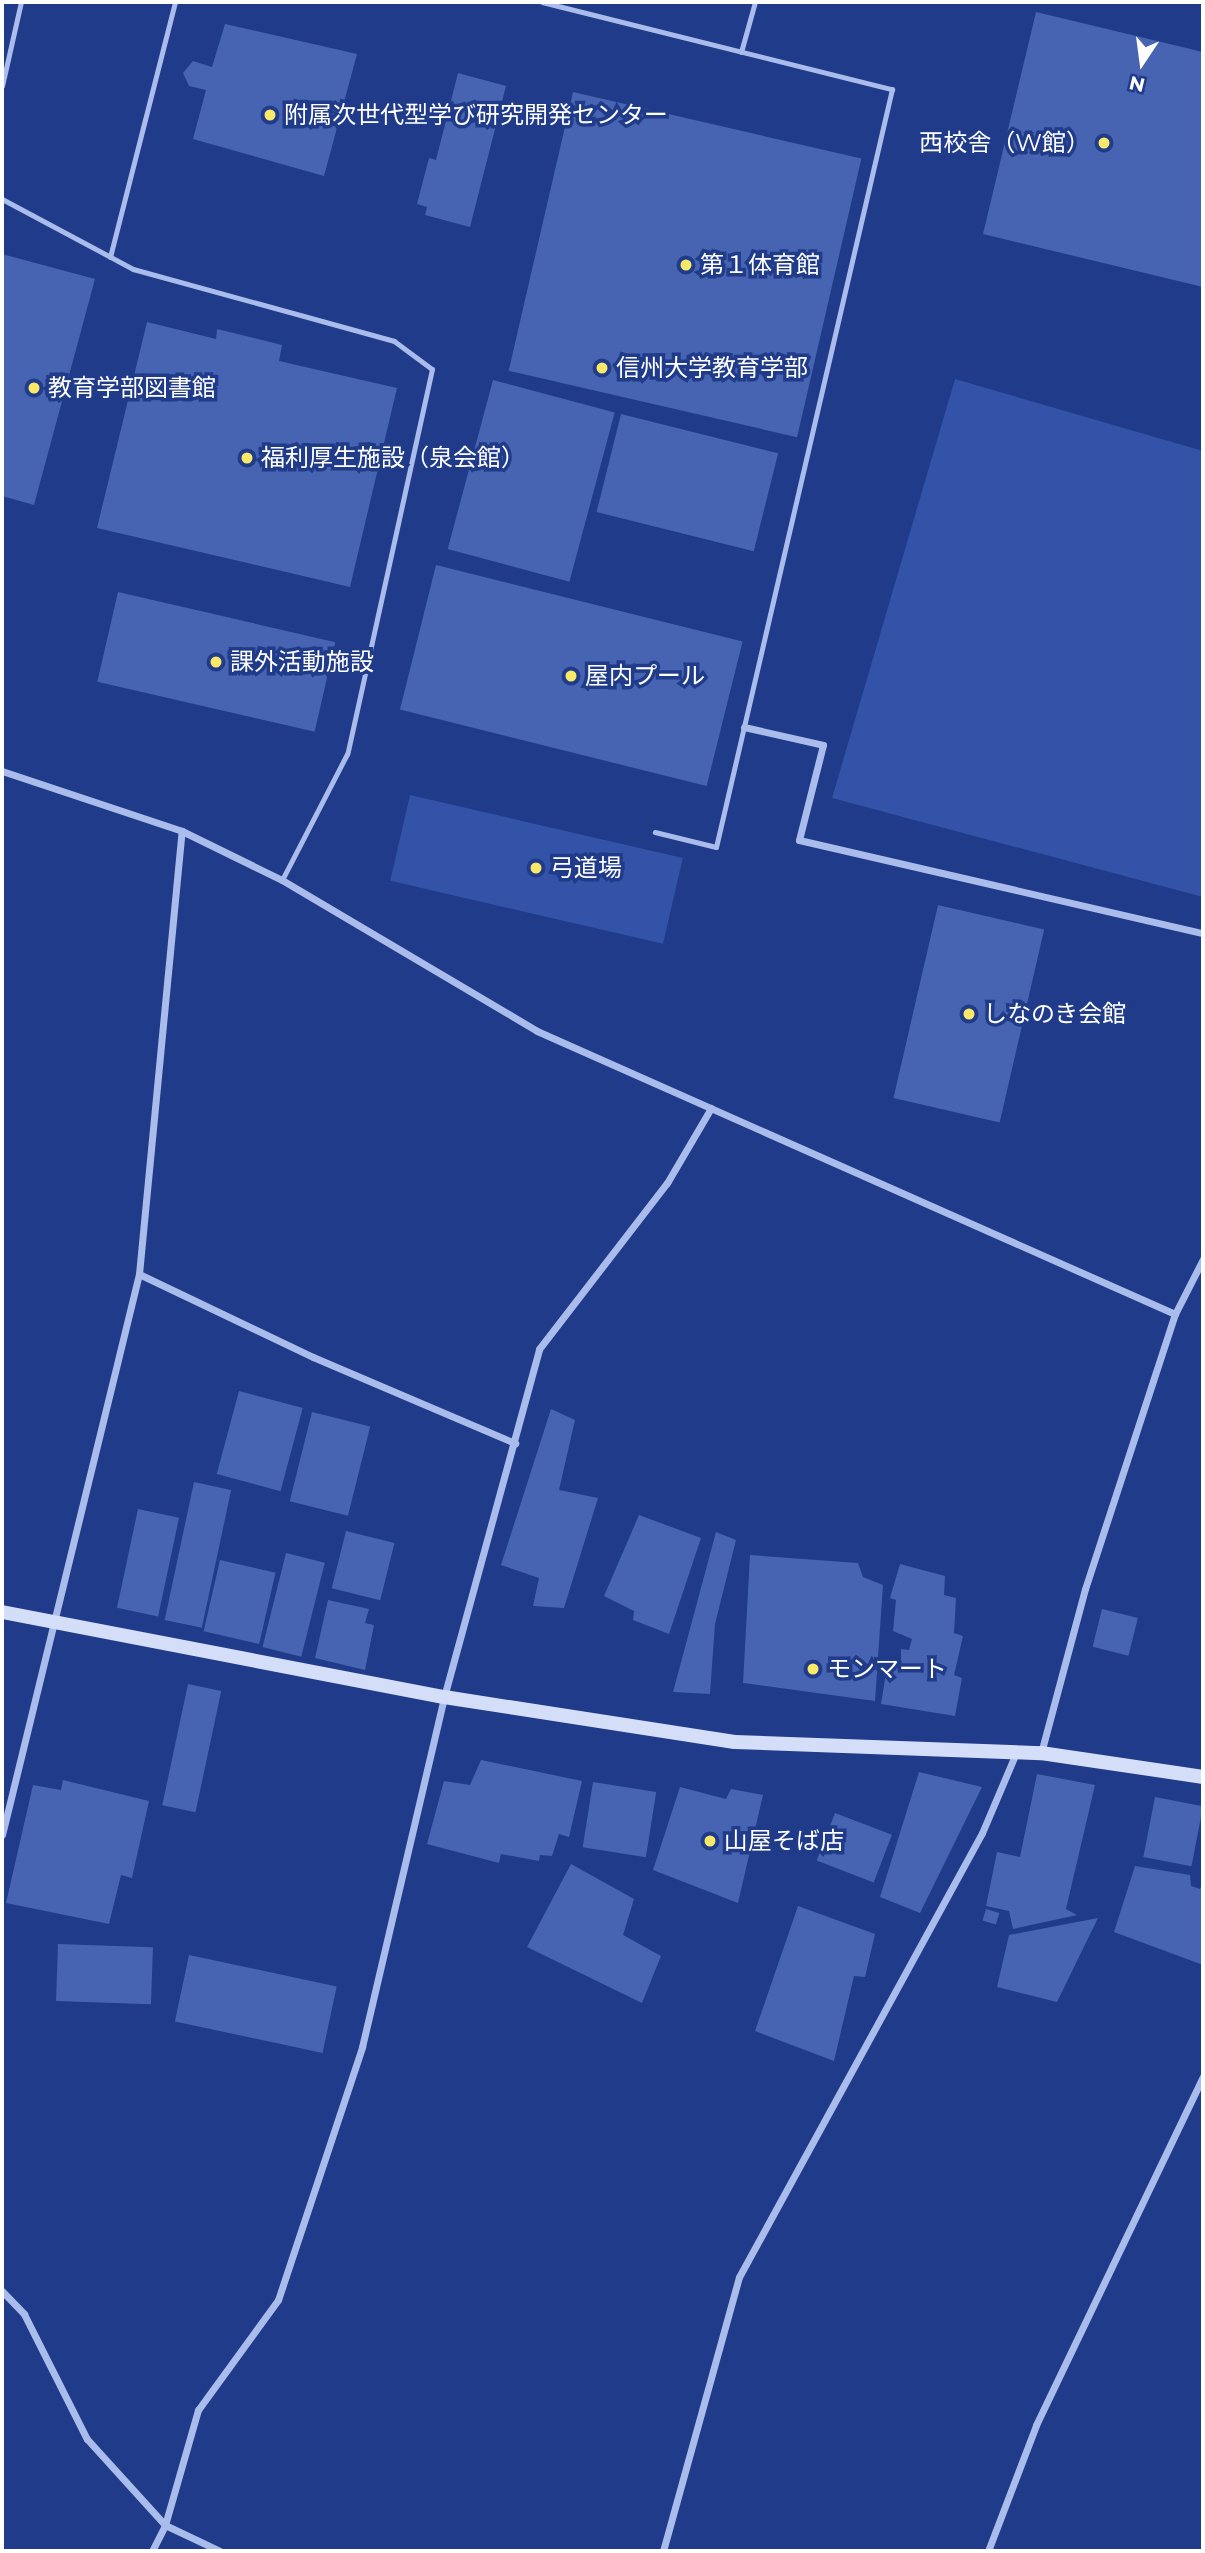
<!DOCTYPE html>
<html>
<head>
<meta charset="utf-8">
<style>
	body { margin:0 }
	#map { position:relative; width:1205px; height:2553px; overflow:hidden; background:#1f3b89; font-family:Montserrat,"Noto Sans JP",sans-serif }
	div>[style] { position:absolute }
	.green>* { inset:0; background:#3253a7; transform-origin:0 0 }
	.building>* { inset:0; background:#4764b2; transform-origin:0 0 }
	.lane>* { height:5px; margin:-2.5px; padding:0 2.5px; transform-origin:2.5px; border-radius:2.5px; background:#a9bceb }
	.street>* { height:7px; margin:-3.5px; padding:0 3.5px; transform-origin:3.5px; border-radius:3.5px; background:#a9bceb }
	.secondary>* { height:14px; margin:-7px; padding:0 7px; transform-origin:7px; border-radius:7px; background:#d5def8 }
	.dots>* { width:19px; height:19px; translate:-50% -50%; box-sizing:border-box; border:4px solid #1f3b89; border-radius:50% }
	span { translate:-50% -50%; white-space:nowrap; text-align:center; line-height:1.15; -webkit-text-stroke:7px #1f3b89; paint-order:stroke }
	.poi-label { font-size:24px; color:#fff }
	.left { translate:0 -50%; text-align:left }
	.right { translate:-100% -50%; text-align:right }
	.frame { position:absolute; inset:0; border:4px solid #fff; pointer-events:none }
	.north { position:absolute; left:1107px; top:28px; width:70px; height:70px; -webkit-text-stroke:5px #1f3b89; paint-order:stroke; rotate:193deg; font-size:19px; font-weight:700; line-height:28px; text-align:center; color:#fff }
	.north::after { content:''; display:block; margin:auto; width:24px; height:32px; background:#fff; clip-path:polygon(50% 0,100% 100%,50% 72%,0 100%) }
</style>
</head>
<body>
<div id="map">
	<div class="green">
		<i style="clip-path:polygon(955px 379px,1203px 451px,1203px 897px,832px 798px)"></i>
		<i style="left:410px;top:795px;width:280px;height:88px;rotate:13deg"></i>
	</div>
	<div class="building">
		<i style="clip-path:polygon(1036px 12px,1203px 52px,1203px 287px,983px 234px)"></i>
		<i style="clip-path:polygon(225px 24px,357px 54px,324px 176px,193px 139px,206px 90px,189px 86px,183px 73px,193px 61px,212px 67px)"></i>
		<i style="clip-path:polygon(458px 73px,506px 86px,470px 227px,425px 215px,427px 207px,417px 204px,429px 158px,436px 160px)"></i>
		<i style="left:573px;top:92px;width:296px;height:286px;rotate:13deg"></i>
		<i style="clip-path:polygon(2px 254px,95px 279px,34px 505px,2px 496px)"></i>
		<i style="clip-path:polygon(147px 322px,216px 339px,217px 329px,282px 345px,279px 361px,397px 388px,350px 587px,97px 528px)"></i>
		<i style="left:493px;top:380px;width:126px;height:175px;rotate:15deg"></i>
		<i style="left:621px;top:414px;width:162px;height:101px;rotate:14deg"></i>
		<i style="left:436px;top:565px;width:316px;height:149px;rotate:14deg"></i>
		<i style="left:118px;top:592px;width:223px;height:92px;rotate:13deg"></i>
		<i style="left:938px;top:905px;width:109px;height:198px;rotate:13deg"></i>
		<i style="left:239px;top:1391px;width:66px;height:86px;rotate:15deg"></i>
		<i style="clip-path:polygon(551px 1409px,575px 1420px,559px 1490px,598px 1498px,564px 1608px,533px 1606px,539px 1578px,501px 1565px)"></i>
		<i style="left:312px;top:1412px;width:60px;height:92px;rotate:14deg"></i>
		<i style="left:194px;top:1482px;width:38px;height:141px;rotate:12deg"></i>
		<i style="left:138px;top:1509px;width:42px;height:101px;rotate:12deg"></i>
		<i style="clip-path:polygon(639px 1515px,701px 1538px,669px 1634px,633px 1620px,634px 1611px,604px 1596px)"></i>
		<i style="left:346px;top:1531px;width:50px;height:59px;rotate:14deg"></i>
		<i style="clip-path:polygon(716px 1532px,736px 1540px,715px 1624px,710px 1694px,673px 1692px)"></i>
		<i style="left:286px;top:1553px;width:40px;height:97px;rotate:14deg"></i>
		<i style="clip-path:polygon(750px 1555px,858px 1563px,863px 1577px,883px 1585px,875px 1701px,743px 1683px)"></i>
		<i style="left:220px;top:1560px;width:57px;height:73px;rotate:13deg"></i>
		<i style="clip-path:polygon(900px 1564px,945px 1576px,944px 1595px,956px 1598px,954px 1633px,963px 1636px,954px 1675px,962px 1678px,955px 1716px,881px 1704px,888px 1660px,901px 1662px,901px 1649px,909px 1650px,912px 1639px,893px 1631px,896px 1600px,890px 1598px)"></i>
		<i style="clip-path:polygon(328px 1600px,369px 1609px,365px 1623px,374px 1625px,365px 1670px,315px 1658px)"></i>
		<i style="left:1102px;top:1609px;width:37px;height:39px;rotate:14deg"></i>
		<i style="left:188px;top:1684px;width:34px;height:124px;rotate:12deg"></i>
		<i style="clip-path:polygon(481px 1760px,582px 1781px,569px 1837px,559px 1834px,552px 1856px,540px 1855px,539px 1861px,501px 1854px,499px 1863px,427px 1844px,444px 1781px,470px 1785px)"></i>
		<i style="clip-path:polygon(919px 1772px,982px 1787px,920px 1913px,880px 1897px)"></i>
		<i style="clip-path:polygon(1037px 1774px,1095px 1785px,1066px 1909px,1077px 1915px,1013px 1929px,1009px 1911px,986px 1906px,997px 1852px,1020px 1857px)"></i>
		<i style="clip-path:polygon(63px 1780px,149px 1801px,132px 1878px,121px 1875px,109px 1924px,6px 1903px,33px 1785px,61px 1790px)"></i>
		<i style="left:593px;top:1782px;width:64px;height:66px;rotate:9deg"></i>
		<i style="clip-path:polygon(680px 1787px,726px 1799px,731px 1789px,763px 1795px,738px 1903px,653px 1870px)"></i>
		<i style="left:1155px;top:1797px;width:49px;height:61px;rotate:11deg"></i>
		<i style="left:835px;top:1813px;width:61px;height:51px;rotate:21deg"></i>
		<i style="clip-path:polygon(571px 1864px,634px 1899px,623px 1935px,661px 1956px,642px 2003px,527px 1947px)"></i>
		<i style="clip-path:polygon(1135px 1866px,1190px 1875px,1191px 1886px,1200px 1889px,1203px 1881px,1203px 1965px,1114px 1932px)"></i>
		<i style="clip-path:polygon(798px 1906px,875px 1934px,865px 1977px,854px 1976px,834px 2061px,755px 2031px)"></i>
		<i style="left:986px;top:1909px;width:14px;height:12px;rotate:17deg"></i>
		<i style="clip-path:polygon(1098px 1918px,1057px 2002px,997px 1987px,1009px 1935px)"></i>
		<i style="left:58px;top:1944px;width:95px;height:57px;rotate:2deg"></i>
		<i style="left:189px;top:1955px;width:151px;height:68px;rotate:12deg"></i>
	</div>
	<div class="lane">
		<i style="left:542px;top:2px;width:361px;rotate:14deg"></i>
		<i style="left:892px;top:89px;width:778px;rotate:103.07deg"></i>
		<i style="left:716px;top:847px;width:63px;rotate:-166.2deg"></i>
		<i style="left:741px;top:52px;width:52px;rotate:-74.4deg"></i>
		<i style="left:2px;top:86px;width:86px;rotate:-77.3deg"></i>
		<i style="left:2px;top:199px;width:149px;rotate:28.1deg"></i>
		<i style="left:133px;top:269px;width:271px;rotate:15.4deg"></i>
		<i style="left:394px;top:341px;width:47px;rotate:36.4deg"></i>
		<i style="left:432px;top:369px;width:394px;rotate:102.4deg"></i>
		<i style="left:347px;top:754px;width:142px;rotate:117.3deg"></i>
		<i style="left:110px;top:257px;width:263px;rotate:-75.7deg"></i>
	</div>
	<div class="street">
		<i style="left:744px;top:727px;width:81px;rotate:12.8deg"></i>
		<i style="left:823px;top:745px;width:98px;rotate:104.2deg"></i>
		<i style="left:799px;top:840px;width:415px;rotate:13deg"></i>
		<i style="left:2px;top:771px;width:190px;rotate:18.4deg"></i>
		<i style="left:182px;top:831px;width:111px;rotate:26.1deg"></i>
		<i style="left:282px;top:880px;width:296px;rotate:30.6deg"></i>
		<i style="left:537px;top:1031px;width:698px;rotate:23.92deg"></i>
		<i style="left:1175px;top:1314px;width:62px;rotate:-63deg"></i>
		<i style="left:139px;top:1274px;width:193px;rotate:25.5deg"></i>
		<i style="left:313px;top:1357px;width:220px;rotate:23.1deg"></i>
		<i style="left:1041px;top:1753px;width:170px;rotate:-75deg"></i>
		<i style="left:1085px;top:1589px;width:289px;rotate:-71.9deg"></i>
		<i style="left:2px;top:1835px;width:577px;rotate:-76.28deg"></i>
		<i style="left:139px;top:1274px;width:445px;rotate:-84.5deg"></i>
		<i style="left:2px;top:2291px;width:32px;rotate:46deg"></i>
		<i style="left:24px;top:2314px;width:140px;rotate:63.3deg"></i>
		<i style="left:87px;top:2439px;width:116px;rotate:47.8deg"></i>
		<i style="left:165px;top:2525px;width:61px;rotate:25.3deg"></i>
		<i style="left:152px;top:2551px;width:29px;rotate:-63deg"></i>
		<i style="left:165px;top:2525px;width:120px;rotate:-74deg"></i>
		<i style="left:198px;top:2410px;width:136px;rotate:-54deg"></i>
		<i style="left:278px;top:2300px;width:267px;rotate:-71.6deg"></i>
		<i style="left:362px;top:2047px;width:359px;rotate:-76.8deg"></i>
		<i style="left:444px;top:1697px;width:361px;rotate:-74.7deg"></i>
		<i style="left:539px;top:1349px;width:210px;rotate:-52.4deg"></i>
		<i style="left:667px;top:1183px;width:87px;rotate:-59.6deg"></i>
		<i style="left:663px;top:2551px;width:284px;rotate:-74.5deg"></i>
		<i style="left:739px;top:2277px;width:506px;rotate:-61.31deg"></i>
		<i style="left:982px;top:1833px;width:87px;rotate:-67deg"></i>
		<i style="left:988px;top:2551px;width:135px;rotate:-69.1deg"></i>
		<i style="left:1036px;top:2425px;width:387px;rotate:-64.4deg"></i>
	</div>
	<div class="secondary">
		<i style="left:2px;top:1612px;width:450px;rotate:10.9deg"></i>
		<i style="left:444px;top:1697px;width:294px;rotate:8.8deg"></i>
		<i style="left:735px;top:1742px;width:306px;rotate:2.1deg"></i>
		<i style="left:1041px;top:1753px;width:164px;rotate:8.4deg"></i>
	</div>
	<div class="dots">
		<i style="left:270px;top:115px;background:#fae869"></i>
		<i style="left:1104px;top:143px;background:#fae869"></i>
		<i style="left:686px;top:265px;background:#fae869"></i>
		<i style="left:602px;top:368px;background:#fae869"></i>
		<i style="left:34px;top:388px;background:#fae869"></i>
		<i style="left:247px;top:458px;background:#fae869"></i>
		<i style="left:216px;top:662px;background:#fae869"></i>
		<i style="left:571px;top:676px;background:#fae869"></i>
		<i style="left:536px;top:868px;background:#fae869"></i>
		<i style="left:969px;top:1014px;background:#fae869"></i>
		<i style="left:813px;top:1669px;background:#fae869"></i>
		<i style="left:710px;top:1841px;background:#fae869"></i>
	</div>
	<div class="poi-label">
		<span class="left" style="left:284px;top:115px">附属次世代型学び研究開発センター</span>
		<span class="right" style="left:1090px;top:143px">西校舎（W館）</span>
		<span class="left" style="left:700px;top:265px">第１体育館</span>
		<span class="left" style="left:616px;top:368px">信州大学教育学部</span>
		<span class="left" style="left:48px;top:388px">教育学部図書館</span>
		<span class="left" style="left:261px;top:458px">福利厚生施設（泉会館）</span>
		<span class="left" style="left:230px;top:662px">課外活動施設</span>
		<span class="left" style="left:585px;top:676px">屋内プール</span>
		<span class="left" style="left:550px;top:868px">弓道場</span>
		<span class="left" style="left:983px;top:1014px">しなのき会館</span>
		<span class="left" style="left:827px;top:1669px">モンマート</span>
		<span class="left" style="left:724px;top:1841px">山屋そば店</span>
	</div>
	<div class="frame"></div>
	<div class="north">N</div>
</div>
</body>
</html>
